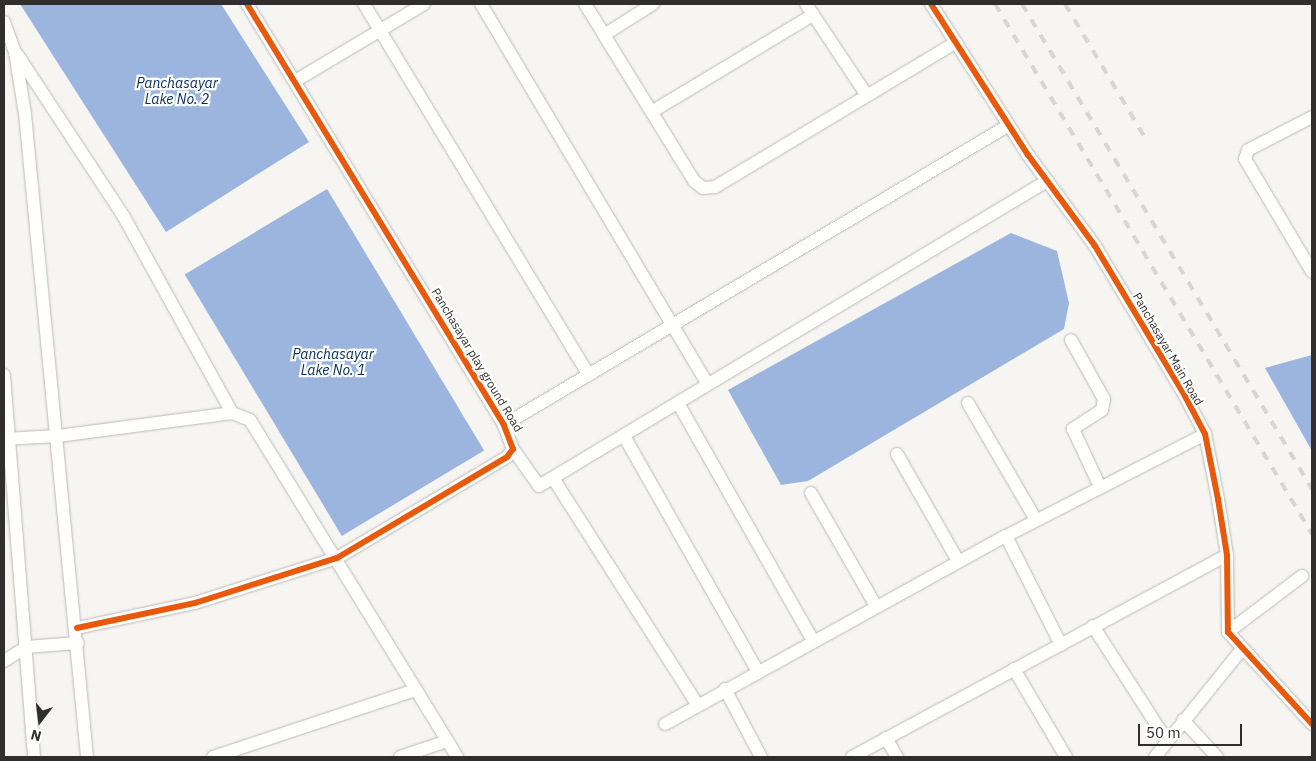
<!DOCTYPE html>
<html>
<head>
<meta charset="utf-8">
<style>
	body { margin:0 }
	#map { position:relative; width:1316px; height:761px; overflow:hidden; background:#f7f5f2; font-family:"IBM Plex Sans",sans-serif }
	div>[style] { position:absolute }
	.water>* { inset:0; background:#9bb5de; transform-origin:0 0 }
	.roads { filter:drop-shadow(0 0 1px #bab9b7) drop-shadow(0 0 1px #bab9b7) }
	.minor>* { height:12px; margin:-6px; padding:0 6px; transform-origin:6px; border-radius:6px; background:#fefefd }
	.rail>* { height:4px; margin-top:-2px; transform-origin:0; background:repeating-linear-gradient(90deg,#d6d6d5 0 9px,transparent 0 18px) }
	.cycleway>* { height:6px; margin:-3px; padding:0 3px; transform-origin:3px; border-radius:3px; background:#e8590c }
	span { translate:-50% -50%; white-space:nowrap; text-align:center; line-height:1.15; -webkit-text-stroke:4.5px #fff; paint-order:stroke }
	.street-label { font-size:12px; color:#302f2d }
	.water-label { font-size:14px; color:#082d62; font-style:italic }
	.frame { position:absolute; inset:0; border:5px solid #302f2d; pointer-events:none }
	.north { position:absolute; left:15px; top:696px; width:50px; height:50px; -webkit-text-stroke:4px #fff; paint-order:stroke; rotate:195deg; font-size:14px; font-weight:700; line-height:20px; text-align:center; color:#302f2d }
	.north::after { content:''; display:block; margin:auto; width:18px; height:22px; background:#302f2d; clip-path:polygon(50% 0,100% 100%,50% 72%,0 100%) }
	.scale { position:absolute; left:1138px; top:724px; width:104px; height:22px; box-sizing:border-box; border:2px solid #302f2d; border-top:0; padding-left:6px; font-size:15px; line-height:18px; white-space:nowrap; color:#302f2d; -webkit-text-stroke:4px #fff; paint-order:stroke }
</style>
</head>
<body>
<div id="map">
	<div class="water">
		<i style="clip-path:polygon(20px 4px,221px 4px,309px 142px,166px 232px)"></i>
		<i style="left:327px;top:189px;width:305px;height:166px;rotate:59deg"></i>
		<i style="clip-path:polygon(1011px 233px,1057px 251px,1069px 303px,1064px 329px,808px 481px,781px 485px,728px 390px)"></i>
		<i style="clip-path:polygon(1312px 355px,1312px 451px,1265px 368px)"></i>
	</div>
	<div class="roads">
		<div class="minor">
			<i style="left:364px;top:4px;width:434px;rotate:58.8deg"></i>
			<i style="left:481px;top:4px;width:443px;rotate:59.2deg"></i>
			<i style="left:585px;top:4px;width:36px;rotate:58deg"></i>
			<i style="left:653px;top:4px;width:58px;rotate:147.7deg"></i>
			<i style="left:604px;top:35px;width:172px;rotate:58.3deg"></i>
			<i style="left:694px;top:181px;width:11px;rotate:38deg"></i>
			<i style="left:703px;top:188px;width:12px;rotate:-5deg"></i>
			<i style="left:715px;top:187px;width:281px;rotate:-31deg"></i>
			<i style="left:806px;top:4px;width:108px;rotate:56.3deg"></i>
			<i style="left:931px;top:4px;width:179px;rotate:57.3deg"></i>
			<i style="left:1028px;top:155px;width:113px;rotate:53.6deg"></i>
			<i style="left:1095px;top:246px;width:175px;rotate:59deg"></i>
			<i style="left:1185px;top:396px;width:43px;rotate:62.2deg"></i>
			<i style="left:1205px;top:434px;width:66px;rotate:78.7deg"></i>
			<i style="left:1218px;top:499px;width:57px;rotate:80.9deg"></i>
			<i style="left:1227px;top:555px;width:77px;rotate:89.3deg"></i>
			<i style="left:1228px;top:632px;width:125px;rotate:47.6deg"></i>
			<i style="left:4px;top:22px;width:32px;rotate:70deg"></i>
			<i style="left:15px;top:52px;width:63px;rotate:80.8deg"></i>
			<i style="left:25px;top:114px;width:646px;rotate:84.49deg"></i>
			<i style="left:17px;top:54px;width:195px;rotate:56.7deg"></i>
			<i style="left:124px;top:217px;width:224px;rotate:61.1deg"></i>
			<i style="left:295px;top:81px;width:150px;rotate:-30.8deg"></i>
			<i style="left:653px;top:111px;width:187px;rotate:-31deg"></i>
			<i style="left:1312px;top:117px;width:72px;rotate:152.7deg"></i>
			<i style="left:1248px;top:150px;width:9px;rotate:108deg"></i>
			<i style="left:1245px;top:159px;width:131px;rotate:59.3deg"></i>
			<i style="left:1071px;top:340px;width:68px;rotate:60.8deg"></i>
			<i style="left:1104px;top:399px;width:11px;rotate:100deg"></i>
			<i style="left:1102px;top:410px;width:35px;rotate:147deg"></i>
			<i style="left:1073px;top:429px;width:64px;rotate:65deg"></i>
			<i style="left:4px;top:375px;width:383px;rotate:85.5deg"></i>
			<i style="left:678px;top:403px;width:274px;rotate:60.4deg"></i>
			<i style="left:968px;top:403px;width:135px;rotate:59.8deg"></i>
			<i style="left:504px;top:425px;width:587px;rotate:-30.71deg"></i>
			<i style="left:624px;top:436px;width:271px;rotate:60.4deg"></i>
			<i style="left:4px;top:439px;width:54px;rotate:-3.2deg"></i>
			<i style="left:58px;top:436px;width:176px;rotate:-7.5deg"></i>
			<i style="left:232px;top:413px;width:19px;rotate:21deg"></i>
			<i style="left:250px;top:420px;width:395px;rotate:58.4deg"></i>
			<i style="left:513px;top:449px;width:45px;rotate:54.9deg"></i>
			<i style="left:539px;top:486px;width:593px;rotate:-30.98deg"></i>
			<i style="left:897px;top:454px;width:123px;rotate:60.3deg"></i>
			<i style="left:553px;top:478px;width:268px;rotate:57.5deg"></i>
			<i style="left:811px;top:493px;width:130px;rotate:60.1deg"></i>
			<i style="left:1006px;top:536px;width:122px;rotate:63.2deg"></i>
			<i style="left:1093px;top:626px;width:137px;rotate:57.2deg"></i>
			<i style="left:77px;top:628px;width:121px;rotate:-12deg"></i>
			<i style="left:195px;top:603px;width:149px;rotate:-17.6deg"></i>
			<i style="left:337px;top:558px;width:198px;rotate:-30.7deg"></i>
			<i style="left:507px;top:457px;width:10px;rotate:-53deg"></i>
			<i style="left:513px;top:449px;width:26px;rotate:-111deg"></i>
			<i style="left:504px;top:425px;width:493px;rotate:-121.4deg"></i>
			<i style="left:1228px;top:632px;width:93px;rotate:-37.1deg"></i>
			<i style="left:4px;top:661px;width:26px;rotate:-32deg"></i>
			<i style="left:26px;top:647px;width:52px;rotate:-4.4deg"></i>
			<i style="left:1014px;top:669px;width:102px;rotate:59.4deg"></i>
			<i style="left:725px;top:689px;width:77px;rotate:62.1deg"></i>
			<i style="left:1183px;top:720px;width:50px;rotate:47.4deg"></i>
			<i style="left:665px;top:724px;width:389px;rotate:-28.9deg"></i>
			<i style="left:1006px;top:536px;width:224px;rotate:-27.1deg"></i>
			<i style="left:886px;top:738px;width:22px;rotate:60deg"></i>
			<i style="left:213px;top:757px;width:214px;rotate:-18.3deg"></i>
			<i style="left:400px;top:757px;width:50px;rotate:-18.8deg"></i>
			<i style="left:852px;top:757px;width:426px;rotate:-28.3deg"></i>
			<i style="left:1155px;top:757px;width:139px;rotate:-51.1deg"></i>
		</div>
	</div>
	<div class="rail">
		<i style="left:995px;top:4px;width:618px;rotate:59.12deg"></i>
		<i style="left:1022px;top:4px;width:565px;rotate:59.12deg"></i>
		<i style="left:1065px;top:4px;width:154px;rotate:59.1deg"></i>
	</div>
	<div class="cycleway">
		<i style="left:931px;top:4px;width:179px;rotate:57.3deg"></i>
		<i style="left:1028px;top:155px;width:113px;rotate:53.6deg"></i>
		<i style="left:1095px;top:246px;width:175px;rotate:59deg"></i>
		<i style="left:1185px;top:396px;width:43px;rotate:62.2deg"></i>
		<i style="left:1205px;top:434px;width:66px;rotate:78.7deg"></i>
		<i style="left:1218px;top:499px;width:57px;rotate:80.9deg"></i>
		<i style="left:1227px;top:555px;width:77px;rotate:89.3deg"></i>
		<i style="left:1228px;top:632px;width:125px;rotate:47.6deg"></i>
		<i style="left:77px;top:628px;width:121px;rotate:-12deg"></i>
		<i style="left:195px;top:603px;width:149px;rotate:-17.6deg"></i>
		<i style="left:337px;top:558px;width:198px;rotate:-30.7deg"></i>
		<i style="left:507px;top:457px;width:10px;rotate:-53deg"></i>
		<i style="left:513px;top:449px;width:26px;rotate:-111deg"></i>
		<i style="left:504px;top:425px;width:493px;rotate:-121.4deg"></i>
	</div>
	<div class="street-label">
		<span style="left:1168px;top:349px;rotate:60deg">Panchasayar Main Road</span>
		<span style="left:477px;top:360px;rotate:59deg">Panchasayar play ground Road</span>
	</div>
	<div class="water-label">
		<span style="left:177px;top:91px">Panchasayar<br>Lake No. 2</span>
		<span style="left:333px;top:362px">Panchasayar<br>Lake No. 1</span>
	</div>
	<div class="frame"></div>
	<div class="north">N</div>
	<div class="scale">50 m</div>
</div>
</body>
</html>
